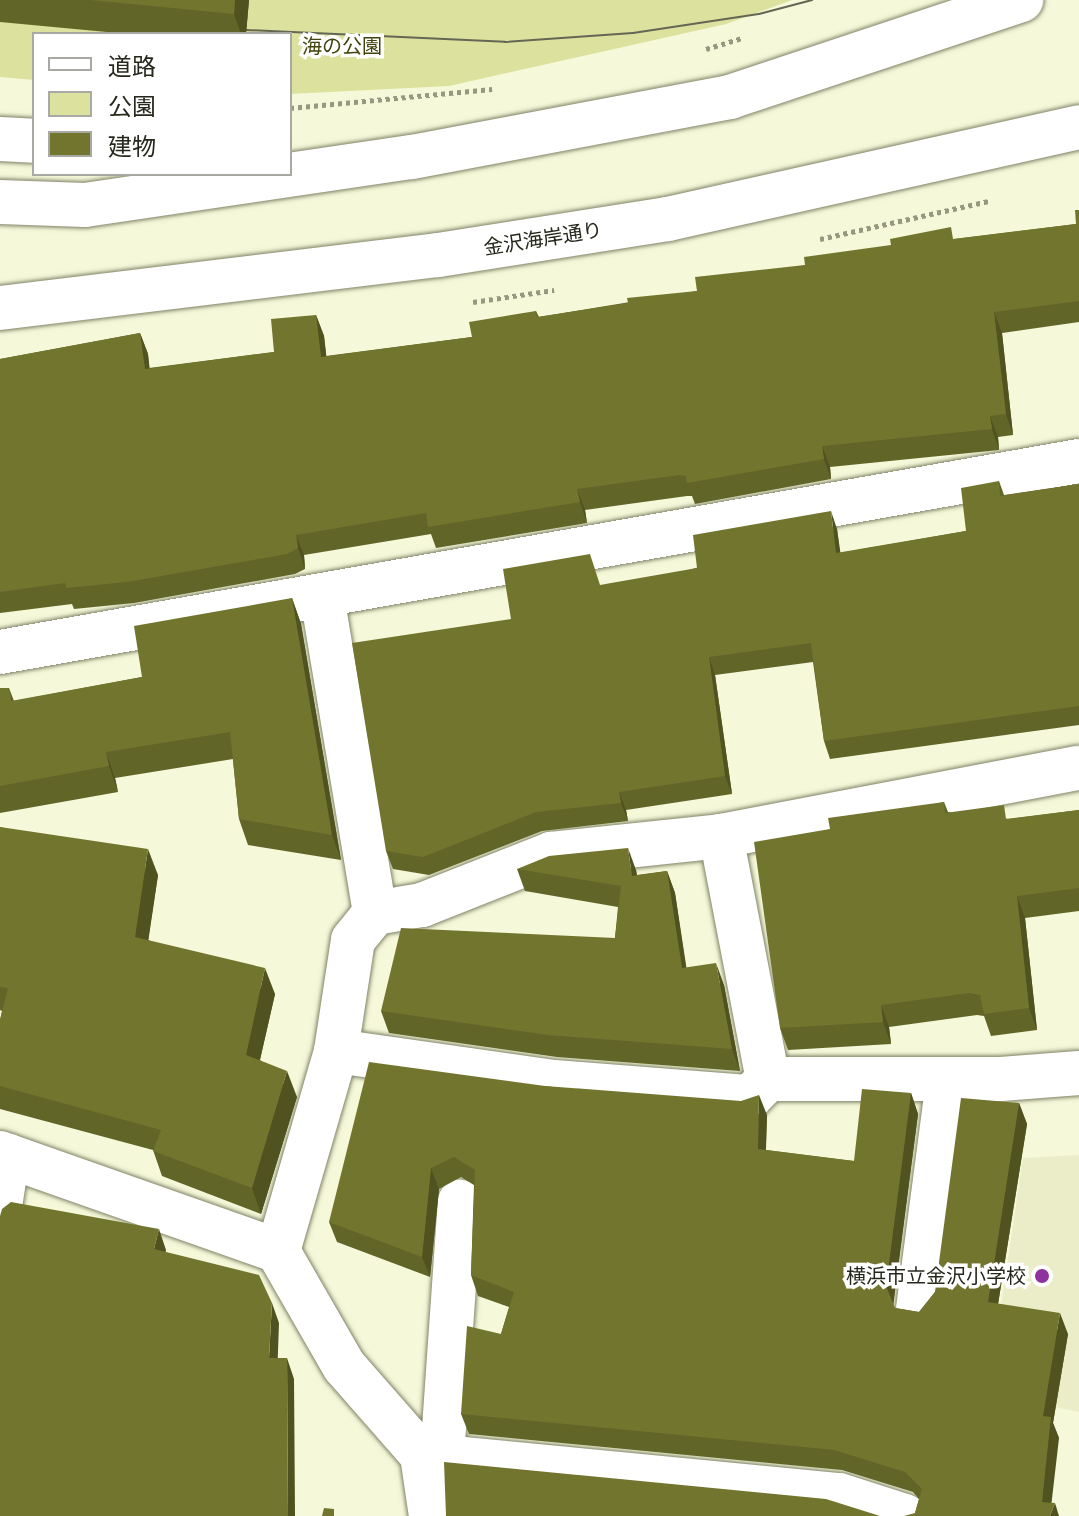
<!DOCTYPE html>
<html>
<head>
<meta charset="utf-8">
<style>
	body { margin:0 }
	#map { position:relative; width:1079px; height:1516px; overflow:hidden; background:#f5f8d9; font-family:Figtree,"Noto Sans JP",sans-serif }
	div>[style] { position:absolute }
	.built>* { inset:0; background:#eaedc7 }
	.green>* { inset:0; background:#dce29d }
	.path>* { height:5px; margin-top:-2.5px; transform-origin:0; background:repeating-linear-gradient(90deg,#969882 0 4px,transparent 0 8px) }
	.roads { filter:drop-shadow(0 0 2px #808367) drop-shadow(0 0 2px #808367) }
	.minor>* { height:44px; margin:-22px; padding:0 22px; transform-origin:22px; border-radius:22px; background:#fff }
	.tram>* { height:2px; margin:-1px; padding:0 1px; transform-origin:1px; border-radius:1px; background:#656655 }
	.wall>* { inset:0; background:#626528 }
	.shaded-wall>* { inset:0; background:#505220 }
	.building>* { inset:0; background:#72752e }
	.dots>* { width:22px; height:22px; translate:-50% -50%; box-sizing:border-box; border:4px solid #fff; border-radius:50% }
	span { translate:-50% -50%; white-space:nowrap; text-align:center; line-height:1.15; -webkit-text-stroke:7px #fff; paint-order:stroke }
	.park-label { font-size:20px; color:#42440b }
	.street-label { font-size:20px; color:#27281c }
	.poi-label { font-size:20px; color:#27281c }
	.right { translate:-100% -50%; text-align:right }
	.legend { position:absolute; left:32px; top:32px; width:260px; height:144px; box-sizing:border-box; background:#fff; border:2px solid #a9a9a4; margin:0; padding:10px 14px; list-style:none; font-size:24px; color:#27281c }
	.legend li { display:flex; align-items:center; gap:16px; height:40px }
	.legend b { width:40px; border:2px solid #a9a9a4 }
</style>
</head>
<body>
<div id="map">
	<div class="built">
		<i style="clip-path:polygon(1079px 1155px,1079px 1412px,988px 1393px,1023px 1158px)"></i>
	</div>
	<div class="green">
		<i style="clip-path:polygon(0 0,792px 0,726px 24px,449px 86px,290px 94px,290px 34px,34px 34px,34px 80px,0 77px)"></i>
	</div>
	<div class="path">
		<i style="left:706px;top:49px;width:39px;rotate:-17deg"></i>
		<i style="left:290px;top:108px;width:203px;rotate:-5.4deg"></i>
		<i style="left:820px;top:239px;width:173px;rotate:-12.7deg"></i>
		<i style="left:473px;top:302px;width:82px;rotate:-8.4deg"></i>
	</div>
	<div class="roads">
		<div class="minor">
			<i style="left:0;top:139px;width:34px;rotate:3deg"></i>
			<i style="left:0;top:202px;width:85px;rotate:2deg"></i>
			<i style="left:85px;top:205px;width:331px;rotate:-8.4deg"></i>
			<i style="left:412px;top:157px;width:324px;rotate:-10.7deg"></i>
			<i style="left:730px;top:97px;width:307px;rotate:-18.4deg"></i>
			<i style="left:0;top:308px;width:441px;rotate:-6.9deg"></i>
			<i style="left:438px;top:255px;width:233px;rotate:-8.9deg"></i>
			<i style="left:668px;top:219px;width:421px;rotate:-12.6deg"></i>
			<i style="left:322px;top:596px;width:321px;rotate:80.5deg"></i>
			<i style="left:0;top:652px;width:1096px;rotate:-10.04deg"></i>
			<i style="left:721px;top:836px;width:248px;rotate:79.1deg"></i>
			<i style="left:336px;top:1051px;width:220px;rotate:8.1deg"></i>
			<i style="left:554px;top:1082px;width:197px;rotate:4.4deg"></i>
			<i style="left:750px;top:1097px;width:25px;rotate:-45deg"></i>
			<i style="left:768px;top:1079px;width:233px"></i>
			<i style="left:1001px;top:1079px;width:78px;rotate:-4.4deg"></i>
			<i style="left:0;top:1153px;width:295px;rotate:19.4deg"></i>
			<i style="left:0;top:1206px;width:51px;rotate:-80.9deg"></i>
			<i style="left:918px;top:1309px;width:231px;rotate:-82.5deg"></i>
			<i style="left:422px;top:1455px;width:419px;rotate:5.5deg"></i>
			<i style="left:839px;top:1495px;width:69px;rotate:17.7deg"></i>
			<i style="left:442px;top:1457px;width:256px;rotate:-86deg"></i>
			<i style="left:431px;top:1516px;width:62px;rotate:-98.4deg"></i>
			<i style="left:422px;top:1455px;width:118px;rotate:-131.2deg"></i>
			<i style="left:344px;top:1366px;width:133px;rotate:-119.9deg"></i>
			<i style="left:278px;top:1251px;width:208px;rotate:-73.8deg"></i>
			<i style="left:336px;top:1051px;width:112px;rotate:-81.3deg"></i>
			<i style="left:353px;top:940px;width:35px;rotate:-51deg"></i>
			<i style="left:375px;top:913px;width:48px;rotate:-9.7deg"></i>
			<i style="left:422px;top:905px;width:139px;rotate:-21.6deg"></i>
			<i style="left:551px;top:854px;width:171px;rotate:-6deg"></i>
			<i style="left:721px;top:836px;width:364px;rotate:-10.8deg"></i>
		</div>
	</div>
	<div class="tram">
		<i style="left:224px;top:29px;width:281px;rotate:2.6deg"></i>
		<i style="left:505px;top:42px;width:128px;rotate:-4deg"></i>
		<i style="left:633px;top:33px;width:127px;rotate:-8.6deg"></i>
		<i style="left:759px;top:14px;width:55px;rotate:-14.8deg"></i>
	</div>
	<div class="wall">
		<i style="clip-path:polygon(0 0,249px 0,246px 34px,128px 34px,0 22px)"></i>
		<i style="clip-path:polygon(1079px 210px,1079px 322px,1002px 333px,1013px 435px,998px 437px,999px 450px,830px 467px,831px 479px,695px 504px,692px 496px,687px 496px,585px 510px,587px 523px,436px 548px,431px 534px,304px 555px,305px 569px,295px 574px,134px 603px,74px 609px,72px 604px,0 613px,0 359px,140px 333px,148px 354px,149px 368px,274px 352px,316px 315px,324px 336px,326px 356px,472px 337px,536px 311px,539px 317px,697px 291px,805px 265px,955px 239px,1076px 224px)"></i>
		<i style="clip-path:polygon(999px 481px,1004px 495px,1079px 484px,1079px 725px,830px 759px,824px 741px,813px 662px,715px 675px,732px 794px,626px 810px,628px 821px,542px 831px,429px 875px,393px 869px,386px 851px,511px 619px,837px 529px,840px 553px,966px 531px)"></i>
		<i style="clip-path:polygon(292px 598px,301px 624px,341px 860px,248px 845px,239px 819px,233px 759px,115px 778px,118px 792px,0 813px,0 688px,9px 688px,14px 701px,142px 677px)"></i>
		<i style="clip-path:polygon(944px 802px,948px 812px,1009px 819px,1079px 810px,1079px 911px,1025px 918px,1037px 1030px,991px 1036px,984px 1016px,977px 1015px,889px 1027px,891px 1044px,788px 1050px,780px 1028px,830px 829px)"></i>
		<i style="clip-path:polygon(0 827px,158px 875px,148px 940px,275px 994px,260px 1060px,297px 1097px,261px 1214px,162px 1176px,153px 1150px,0 1109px,0 1020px,2px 1011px,0 1010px)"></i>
		<i style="clip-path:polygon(517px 869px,636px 870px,637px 875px,667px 871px,675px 893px,686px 968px,724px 985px,740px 1071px,557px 1057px,389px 1033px,381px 1011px,615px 938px,618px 907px,525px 891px)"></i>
		<i style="clip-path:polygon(545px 1086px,767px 1115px,766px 1150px,854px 1161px,911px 1093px,918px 1114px,893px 1305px,895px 1308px,919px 1312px,935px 1292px,1019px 1103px,1027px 1124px,998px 1304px,1068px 1334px,1053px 1423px,1059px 1438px,915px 1513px,919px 1499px,913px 1492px,842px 1470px,469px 1434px,461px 1414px,501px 1334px,509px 1307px,478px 1296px,471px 1275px,474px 1185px,461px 1177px,439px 1189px,430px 1277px,337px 1242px,329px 1222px)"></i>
	</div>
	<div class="shaded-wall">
		<i style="clip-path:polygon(235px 0,249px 0,246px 34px,241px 34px,234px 14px)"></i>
		<i style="clip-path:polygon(994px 312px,1002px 333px,1013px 435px,1006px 414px)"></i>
		<i style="clip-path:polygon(316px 315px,324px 336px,329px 378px,321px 357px)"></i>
		<i style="clip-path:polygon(140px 333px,148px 354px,152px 389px,145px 369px)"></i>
		<i style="clip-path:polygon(990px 416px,998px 437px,999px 450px,992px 429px)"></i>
		<i style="clip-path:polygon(822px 446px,830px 467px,831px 479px,824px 459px)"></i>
		<i style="clip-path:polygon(577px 489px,585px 510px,587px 523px,580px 502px)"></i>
		<i style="clip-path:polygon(831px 511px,837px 529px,843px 571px,836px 553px)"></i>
		<i style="clip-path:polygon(296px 535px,304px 555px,305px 569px,298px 548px)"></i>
		<i style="clip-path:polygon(292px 598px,301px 624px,341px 860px,332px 835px)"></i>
		<i style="clip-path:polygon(709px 657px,715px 675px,732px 794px,725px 776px)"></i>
		<i style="clip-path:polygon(106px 752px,115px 778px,118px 792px,109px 766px)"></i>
		<i style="clip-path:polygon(619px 792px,626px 810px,628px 821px,621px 803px)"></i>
		<i style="clip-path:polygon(628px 848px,636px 870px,640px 898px,632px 876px)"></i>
		<i style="clip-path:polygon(148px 849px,158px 875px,145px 963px,135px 937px)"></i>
		<i style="clip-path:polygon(667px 871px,675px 893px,690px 991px,682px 968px)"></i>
		<i style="clip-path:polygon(1017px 896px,1025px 918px,1037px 1030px,1029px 1008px)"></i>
		<i style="clip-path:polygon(716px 963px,724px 985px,740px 1071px,732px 1049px)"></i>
		<i style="clip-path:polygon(265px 968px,275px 994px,255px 1081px,246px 1055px)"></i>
		<i style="clip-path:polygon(881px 1005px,889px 1027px,891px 1044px,883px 1022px)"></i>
		<i style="clip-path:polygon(287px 1071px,297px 1097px,261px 1214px,252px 1188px)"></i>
		<i style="clip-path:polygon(911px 1093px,918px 1114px,893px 1307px,886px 1286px)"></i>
		<i style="clip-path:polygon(759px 1095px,767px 1115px,765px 1170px,758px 1149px)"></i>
		<i style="clip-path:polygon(1019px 1103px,1027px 1124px,995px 1323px,988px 1302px)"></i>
		<i style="clip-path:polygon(431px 1168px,439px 1189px,430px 1277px,422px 1257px)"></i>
		<i style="clip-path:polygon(159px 1229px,166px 1250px,162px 1269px,154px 1249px)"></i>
		<i style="clip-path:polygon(272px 1303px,279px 1323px,277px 1379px,269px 1358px)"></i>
		<i style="clip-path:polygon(1060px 1313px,1068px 1334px,1053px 1423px,1059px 1438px,1050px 1516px,1042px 1502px,1043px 1416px)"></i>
		<i style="clip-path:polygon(287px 1358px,294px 1379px,295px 1516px,288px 1516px)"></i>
		<i style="clip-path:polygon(1055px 1503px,1059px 1516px,1050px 1516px)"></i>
	</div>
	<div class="building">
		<i style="clip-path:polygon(90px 0,235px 0,234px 14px)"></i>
		<i style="clip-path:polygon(1075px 210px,1079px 210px,1079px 301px,994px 312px,1006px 414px,990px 416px,992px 429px,822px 446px,824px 459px,687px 483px,686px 476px,679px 475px,577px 489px,580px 502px,428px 527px,426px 513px,296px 535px,298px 548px,287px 554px,127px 582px,66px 588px,65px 583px,0 592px,0 359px,140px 333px,145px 369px,274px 352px,271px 319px,316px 315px,321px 357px,472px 337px,469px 322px,536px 311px,537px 317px,628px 303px,627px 298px,697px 291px,695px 277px,805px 265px,804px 257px,891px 245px,890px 239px,951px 227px,953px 239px,1076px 224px)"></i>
		<i style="clip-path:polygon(999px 481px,1000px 496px,1079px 484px,1079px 706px,824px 741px,811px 643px,709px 657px,725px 776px,619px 792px,621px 803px,536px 812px,423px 857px,386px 851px,352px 643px,511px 619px,503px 569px,590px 554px,600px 585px,697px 568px,693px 535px,831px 511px,836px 553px,966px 531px,961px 488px)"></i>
		<i style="clip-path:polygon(292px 598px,332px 835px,239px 819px,230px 732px,106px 752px,109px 766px,0 786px,0 688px,9px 688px,11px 701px,142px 677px,134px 626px)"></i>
		<i style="clip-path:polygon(944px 802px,945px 813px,1004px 805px,1006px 819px,1079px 810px,1079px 888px,1017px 896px,1029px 1008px,984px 1014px,980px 995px,969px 993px,881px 1005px,883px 1022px,780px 1028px,754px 842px,830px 829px,828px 818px)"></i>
		<i style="clip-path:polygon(0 827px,148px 849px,135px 937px,265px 968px,246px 1055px,287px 1071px,252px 1188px,153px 1151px,161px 1130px,0 1086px,0 1020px,8px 988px,0 987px)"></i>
		<i style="clip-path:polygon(628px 848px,632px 876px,667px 871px,682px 968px,716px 963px,732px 1049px,548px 1035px,381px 1011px,401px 928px,615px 938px,621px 886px,517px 869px,549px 856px)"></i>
		<i style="clip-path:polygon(369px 1062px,545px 1086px,741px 1101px,759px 1095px,758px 1149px,854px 1161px,862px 1089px,911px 1093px,886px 1286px,895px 1308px,919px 1312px,935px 1292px,961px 1098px,1019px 1103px,988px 1302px,1060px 1313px,1043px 1416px,1051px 1417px,1042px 1502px,1055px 1503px,1050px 1516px,904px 1516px,915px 1513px,922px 1489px,905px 1472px,834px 1450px,461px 1414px,467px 1326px,501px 1334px,514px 1292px,471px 1275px,475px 1170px,454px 1157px,431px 1168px,422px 1257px,329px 1222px)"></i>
		<i style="clip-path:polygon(11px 1202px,159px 1229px,154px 1249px,259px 1275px,272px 1303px,269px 1358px,287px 1358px,288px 1516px,0 1516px,0 1216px,2px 1209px)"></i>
		<i style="clip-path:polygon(444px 1462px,826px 1499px,880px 1516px,446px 1516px)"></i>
		<i style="clip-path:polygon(324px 1508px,334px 1509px,334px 1516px,322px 1516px)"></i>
	</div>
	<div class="dots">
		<i style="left:1042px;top:1276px;background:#8e329d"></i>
	</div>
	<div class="park-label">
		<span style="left:342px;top:46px">海の公園</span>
	</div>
	<div class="street-label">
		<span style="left:543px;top:239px;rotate:-9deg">金沢海岸通り</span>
	</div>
	<div class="poi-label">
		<span class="right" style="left:1026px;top:1276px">横浜市立金沢小学校</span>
	</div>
	<ul class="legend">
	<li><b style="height:10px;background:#fff"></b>道路</li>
	<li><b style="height:22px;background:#dce29d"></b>公園</li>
	<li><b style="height:22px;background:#72752e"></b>建物</li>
	</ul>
</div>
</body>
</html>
